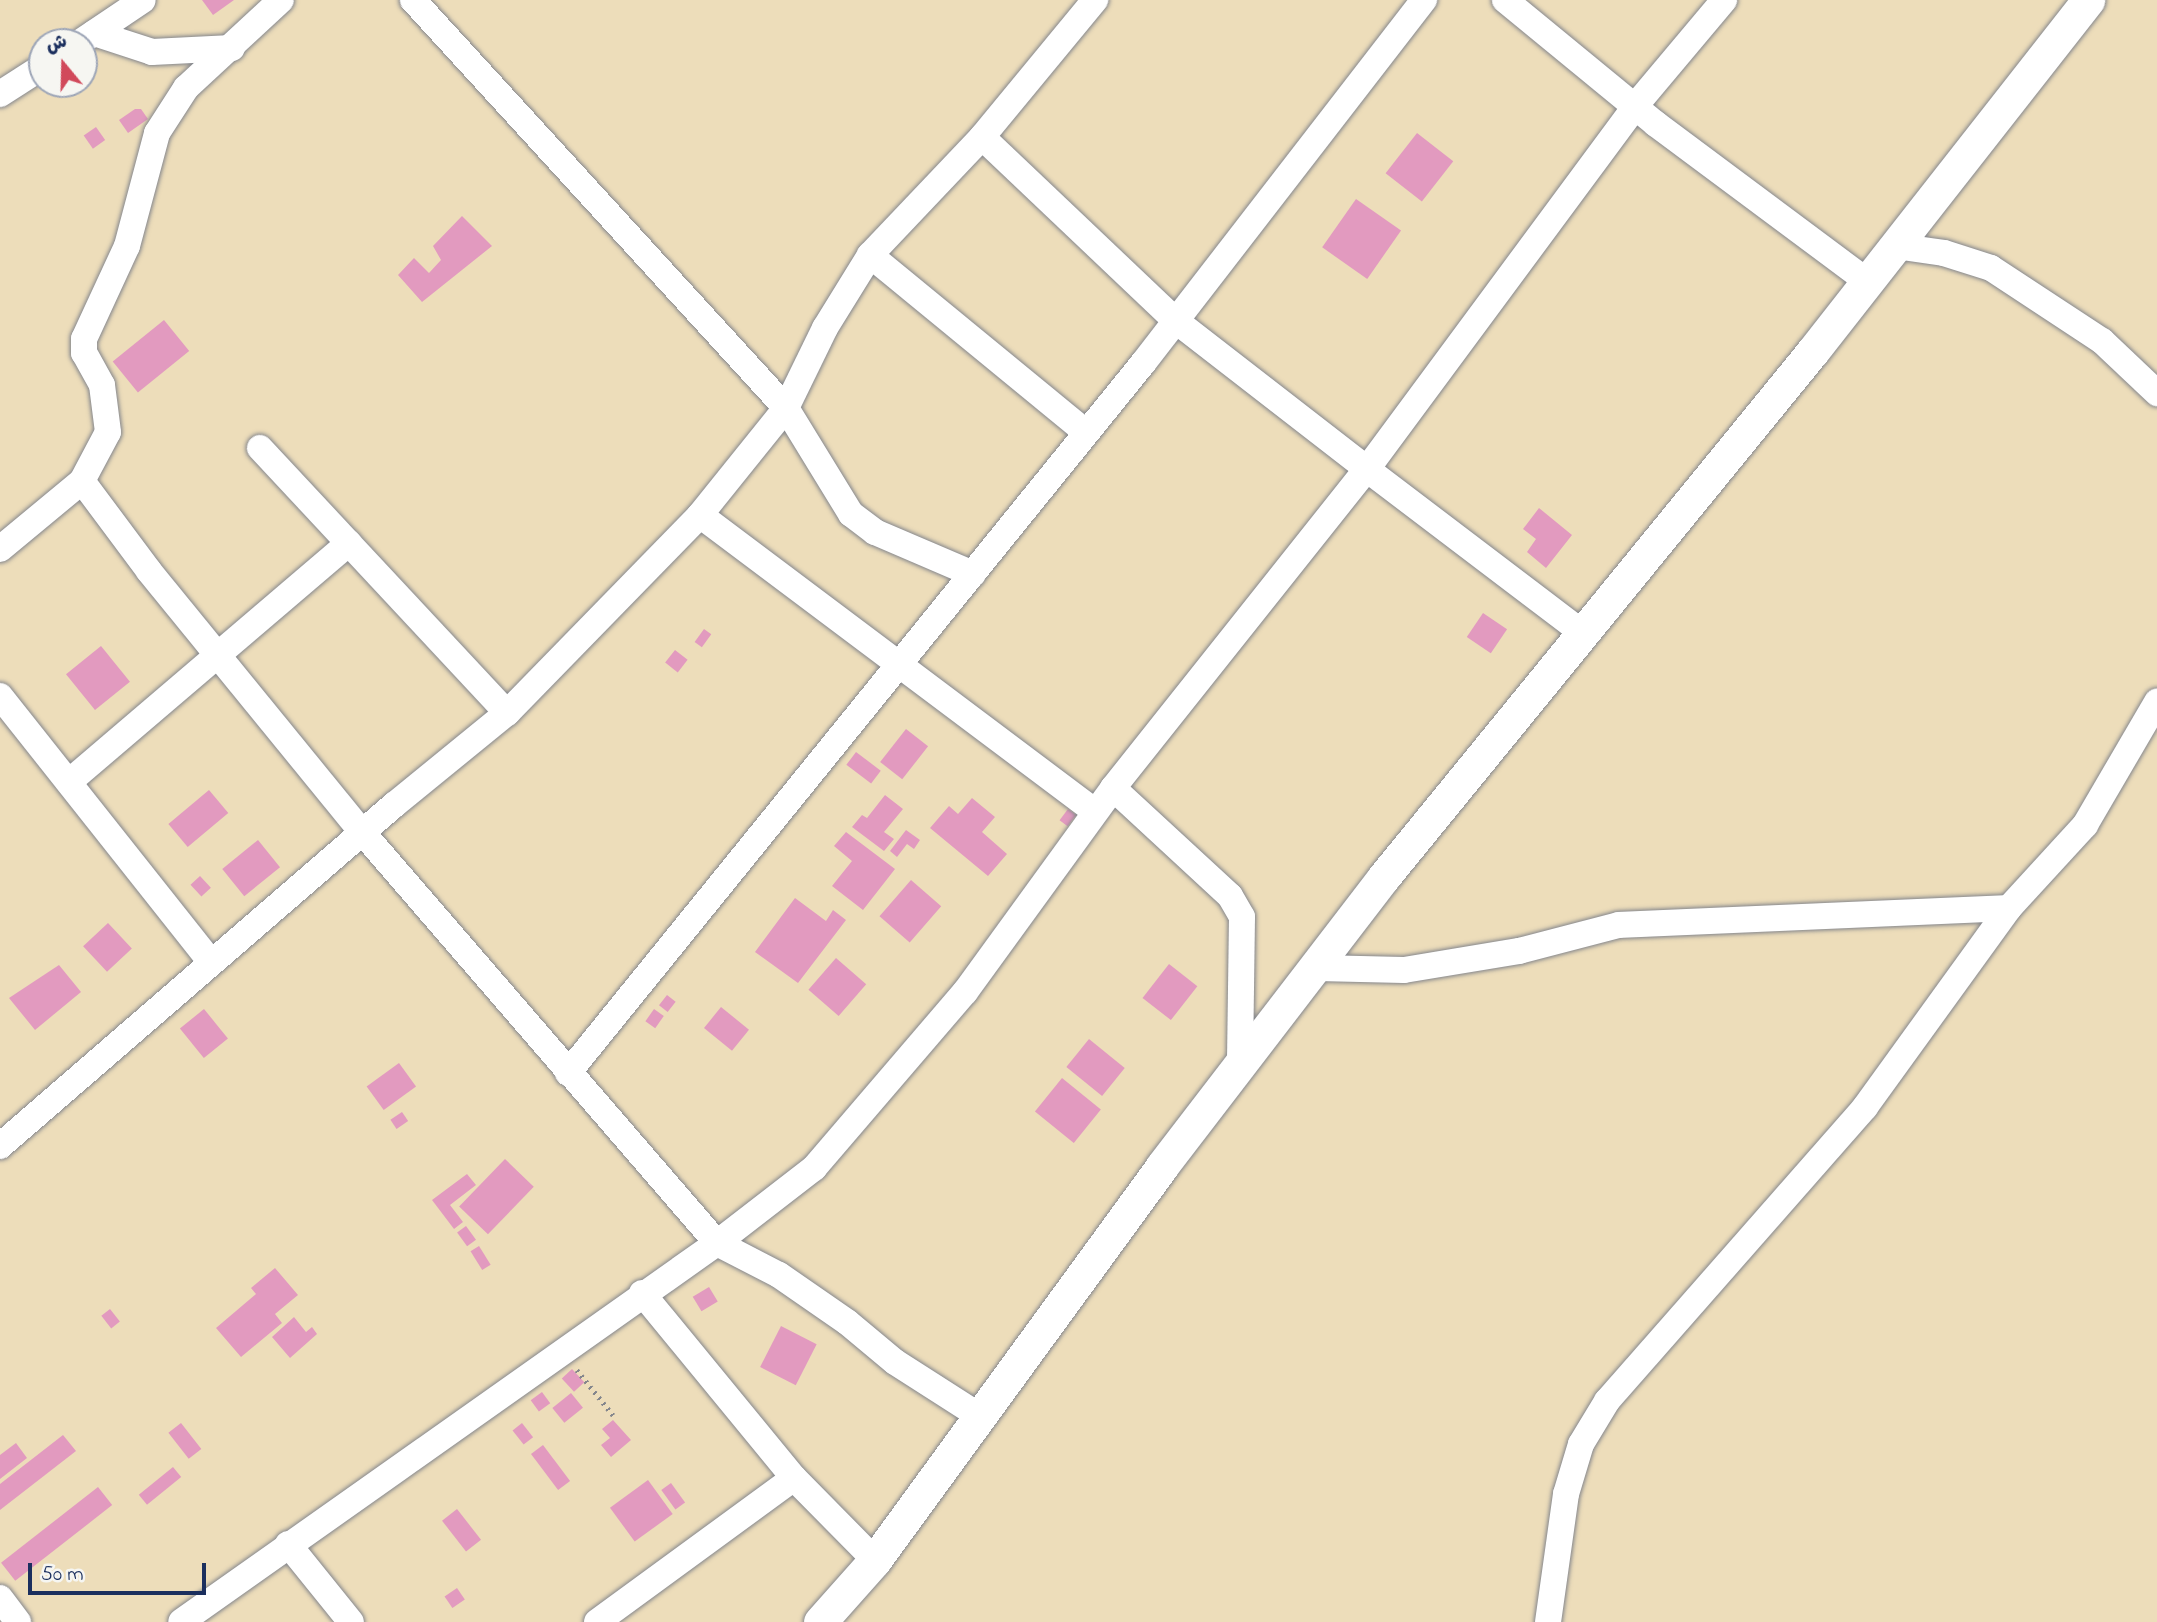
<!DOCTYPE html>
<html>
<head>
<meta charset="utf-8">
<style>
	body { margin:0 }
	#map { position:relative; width:2157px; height:1622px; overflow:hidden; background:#edddba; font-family:"Indie Flower","Playpen Sans Arabic",sans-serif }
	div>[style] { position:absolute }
	.building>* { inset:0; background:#e29abf; transform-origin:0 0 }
	.path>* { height:4.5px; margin-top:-2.25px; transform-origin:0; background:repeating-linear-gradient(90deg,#84868c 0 2px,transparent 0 7px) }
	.roads { filter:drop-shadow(0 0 2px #84868c) drop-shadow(0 0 2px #84868c) }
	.minor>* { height:26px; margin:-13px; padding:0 13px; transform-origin:13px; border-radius:13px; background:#fff }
	.tertiary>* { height:33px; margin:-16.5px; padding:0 16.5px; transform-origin:16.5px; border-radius:16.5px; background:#fff }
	span { translate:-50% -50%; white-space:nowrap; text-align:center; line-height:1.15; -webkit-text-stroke:5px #f6f6f2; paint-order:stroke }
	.north { position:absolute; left:28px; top:28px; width:70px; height:70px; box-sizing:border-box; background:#f6f6f2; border:2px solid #9ea6b7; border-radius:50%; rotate:341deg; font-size:19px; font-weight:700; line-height:28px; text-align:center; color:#1b2f5e }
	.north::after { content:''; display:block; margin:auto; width:24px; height:32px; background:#d1495b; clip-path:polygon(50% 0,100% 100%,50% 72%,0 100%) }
	.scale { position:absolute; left:28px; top:1563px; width:178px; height:32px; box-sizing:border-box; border:4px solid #1b2f5e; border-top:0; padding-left:9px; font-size:21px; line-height:24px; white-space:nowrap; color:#1b2f5e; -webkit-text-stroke:5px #f6f6f2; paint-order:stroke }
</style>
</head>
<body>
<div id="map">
	<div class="building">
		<i style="clip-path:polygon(202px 0,234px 0,213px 15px)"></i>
		<i style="clip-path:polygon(135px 109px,141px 109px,148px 119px,128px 133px,119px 120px)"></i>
		<i style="left:96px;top:127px;width:16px;height:15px;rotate:55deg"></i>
		<i style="left:1417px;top:133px;width:46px;height:51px;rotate:38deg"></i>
		<i style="left:1356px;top:199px;width:55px;height:59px;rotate:35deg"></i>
		<i style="clip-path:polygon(462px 216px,492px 246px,422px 302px,398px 275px,414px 258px,429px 273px,441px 260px,433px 246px)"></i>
		<i style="left:164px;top:320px;width:40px;height:66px;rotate:51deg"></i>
		<i style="clip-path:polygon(1539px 508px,1572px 535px,1546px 568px,1527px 552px,1536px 539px,1523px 529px)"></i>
		<i style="left:1483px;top:613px;width:29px;height:29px;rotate:34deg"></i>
		<i style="left:704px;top:629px;width:9px;height:16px;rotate:36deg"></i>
		<i style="left:101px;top:646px;width:46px;height:45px;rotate:51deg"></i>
		<i style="left:675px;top:650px;width:16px;height:16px;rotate:38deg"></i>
		<i style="left:906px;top:729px;width:28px;height:42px;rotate:38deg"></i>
		<i style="left:856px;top:752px;width:31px;height:16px;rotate:37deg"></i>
		<i style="left:209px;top:790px;width:30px;height:53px;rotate:50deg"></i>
		<i style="clip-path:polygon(885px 795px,903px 809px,884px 832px,894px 839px,884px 851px,852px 827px,862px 815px,867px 818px)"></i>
		<i style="clip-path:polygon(972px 798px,995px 817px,982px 832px,1007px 854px,988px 876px,930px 828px,949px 806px,958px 814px)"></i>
		<i style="left:1068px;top:809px;width:10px;height:14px;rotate:37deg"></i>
		<i style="clip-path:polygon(906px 830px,920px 840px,914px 849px,907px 844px,897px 857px,890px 851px)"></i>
		<i style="clip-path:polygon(846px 832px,895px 869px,863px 910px,832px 886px,852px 861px,834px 846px)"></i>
		<i style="left:258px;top:840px;width:35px;height:46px;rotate:51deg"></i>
		<i style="left:200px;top:876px;width:16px;height:13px;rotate:47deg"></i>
		<i style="left:911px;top:880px;width:40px;height:48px;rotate:41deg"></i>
		<i style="clip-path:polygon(795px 898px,826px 921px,833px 910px,846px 920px,798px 983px,755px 952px)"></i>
		<i style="left:108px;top:923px;width:35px;height:34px;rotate:47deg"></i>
		<i style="left:836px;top:958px;width:40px;height:42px;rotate:41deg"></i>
		<i style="left:1169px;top:964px;width:36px;height:43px;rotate:38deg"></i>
		<i style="clip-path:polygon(59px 965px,81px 992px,35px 1030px,9px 998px)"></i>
		<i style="left:667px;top:995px;width:11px;height:13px;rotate:38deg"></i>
		<i style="left:721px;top:1007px;width:36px;height:27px;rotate:39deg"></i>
		<i style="left:204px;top:1009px;width:38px;height:31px;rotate:51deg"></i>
		<i style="left:654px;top:1009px;width:12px;height:15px;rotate:35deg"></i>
		<i style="left:1089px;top:1039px;width:46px;height:36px;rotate:39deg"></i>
		<i style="left:399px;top:1063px;width:29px;height:40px;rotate:54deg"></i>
		<i style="left:1062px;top:1078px;width:50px;height:43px;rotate:39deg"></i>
		<i style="left:402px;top:1112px;width:11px;height:14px;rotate:56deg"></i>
		<i style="left:505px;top:1159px;width:40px;height:66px;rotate:44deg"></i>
		<i style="clip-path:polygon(467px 1174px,476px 1185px,450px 1205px,463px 1222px,454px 1229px,432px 1200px)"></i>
		<i style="left:466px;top:1226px;width:17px;height:11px;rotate:54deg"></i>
		<i style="left:479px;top:1246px;width:22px;height:10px;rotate:58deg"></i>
		<i style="clip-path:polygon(275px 1268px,298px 1295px,275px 1314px,282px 1323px,241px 1357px,216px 1328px,256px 1294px,251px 1288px)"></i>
		<i style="left:709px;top:1287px;width:17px;height:19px;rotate:59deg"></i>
		<i style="left:110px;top:1309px;width:16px;height:11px;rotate:52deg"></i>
		<i style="clip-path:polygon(294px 1317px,306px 1332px,312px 1327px,317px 1334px,290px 1358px,272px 1337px)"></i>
		<i style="left:781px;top:1326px;width:40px;height:46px;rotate:27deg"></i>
		<i style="left:572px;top:1369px;width:18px;height:14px;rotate:47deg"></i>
		<i style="left:542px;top:1392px;width:14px;height:14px;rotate:54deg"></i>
		<i style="left:571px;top:1393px;width:19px;height:24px;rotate:51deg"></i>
		<i style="clip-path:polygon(613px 1420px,631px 1440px,611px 1457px,601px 1445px,610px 1438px,602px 1429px)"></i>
		<i style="left:181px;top:1423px;width:33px;height:16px;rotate:52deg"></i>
		<i style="left:522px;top:1423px;width:18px;height:12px;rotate:52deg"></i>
		<i style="clip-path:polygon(63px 1435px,76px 1451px,0 1510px,0 1484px)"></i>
		<i style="clip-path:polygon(16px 1443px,27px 1458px,0 1479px,0 1455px)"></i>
		<i style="left:543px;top:1445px;width:45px;height:15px;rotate:53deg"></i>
		<i style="left:173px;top:1467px;width:13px;height:44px;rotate:51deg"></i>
		<i style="left:648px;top:1480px;width:42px;height:47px;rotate:54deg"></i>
		<i style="left:671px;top:1483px;width:24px;height:12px;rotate:54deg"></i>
		<i style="left:98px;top:1487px;width:23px;height:123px;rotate:52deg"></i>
		<i style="left:457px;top:1509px;width:39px;height:19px;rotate:52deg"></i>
		<i style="left:457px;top:1588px;width:14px;height:15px;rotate:56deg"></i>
	</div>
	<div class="path">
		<i style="left:577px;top:1370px;width:58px;rotate:51.3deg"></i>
	</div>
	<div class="roads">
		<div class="minor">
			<i style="left:1505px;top:0;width:195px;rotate:39.4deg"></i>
			<i style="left:1656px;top:124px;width:263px;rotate:36.7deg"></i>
			<i style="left:94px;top:33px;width:61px;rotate:18.1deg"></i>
			<i style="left:152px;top:52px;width:80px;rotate:-2.9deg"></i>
			<i style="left:82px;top:41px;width:73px;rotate:-33.9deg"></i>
			<i style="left:0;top:94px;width:50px;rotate:-32.7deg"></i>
			<i style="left:1895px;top:246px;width:49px;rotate:8.1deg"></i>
			<i style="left:1944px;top:253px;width:49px;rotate:17.7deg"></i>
			<i style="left:1991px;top:268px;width:133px;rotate:33.3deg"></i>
			<i style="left:2102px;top:341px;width:76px;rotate:43.4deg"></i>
			<i style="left:870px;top:255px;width:277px;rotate:39.4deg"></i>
			<i style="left:260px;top:448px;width:362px;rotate:47deg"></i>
			<i style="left:82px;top:481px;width:112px;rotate:53.3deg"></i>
			<i style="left:149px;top:571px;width:338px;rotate:50.8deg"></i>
			<i style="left:363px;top:833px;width:542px;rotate:49.19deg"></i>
			<i style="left:717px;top:1243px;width:656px;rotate:144.74deg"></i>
			<i style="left:700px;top:515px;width:494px;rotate:36.9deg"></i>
			<i style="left:0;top:549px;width:107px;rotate:-39.7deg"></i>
			<i style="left:82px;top:481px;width:55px;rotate:-62deg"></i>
			<i style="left:108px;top:432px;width:47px;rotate:-97.3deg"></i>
			<i style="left:102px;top:385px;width:37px;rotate:-119deg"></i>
			<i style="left:84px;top:353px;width:14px;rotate:-90deg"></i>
			<i style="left:84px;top:339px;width:102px;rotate:-65.2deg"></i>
			<i style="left:127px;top:246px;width:117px;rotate:-75.1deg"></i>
			<i style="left:157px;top:133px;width:54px;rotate:-57.2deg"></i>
			<i style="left:186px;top:88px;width:129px;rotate:-42.8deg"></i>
			<i style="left:973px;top:574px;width:107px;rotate:-156.8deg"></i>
			<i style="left:875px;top:532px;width:30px;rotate:-143deg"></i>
			<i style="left:851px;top:514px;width:124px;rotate:-121.5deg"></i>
			<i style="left:786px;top:408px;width:89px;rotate:-64deg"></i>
			<i style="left:825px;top:328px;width:86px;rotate:-58.3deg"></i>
			<i style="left:870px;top:255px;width:163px;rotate:-46.5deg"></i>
			<i style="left:982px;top:137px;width:178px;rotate:-50.5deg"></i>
			<i style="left:1584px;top:634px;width:273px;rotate:-142.8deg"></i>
			<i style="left:1367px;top:469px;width:453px;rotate:-53.5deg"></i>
			<i style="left:1636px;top:105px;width:137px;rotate:-50deg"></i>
			<i style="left:0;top:696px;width:340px;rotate:51.6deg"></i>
			<i style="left:69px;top:782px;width:368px;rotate:-40.5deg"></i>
			<i style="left:1113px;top:788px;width:159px;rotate:42.7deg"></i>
			<i style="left:1230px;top:896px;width:24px;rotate:60deg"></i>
			<i style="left:1242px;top:917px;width:150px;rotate:90.8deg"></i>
			<i style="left:1317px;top:968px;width:87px;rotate:1.3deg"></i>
			<i style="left:1404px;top:970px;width:117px;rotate:-9.4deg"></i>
			<i style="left:1519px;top:951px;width:103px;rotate:-14.6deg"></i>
			<i style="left:1619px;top:925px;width:390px;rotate:-2.5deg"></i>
			<i style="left:568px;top:1073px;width:915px;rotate:-50.99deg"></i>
			<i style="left:1144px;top:362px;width:458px;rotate:-52.3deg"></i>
			<i style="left:0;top:1146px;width:521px;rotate:-40.88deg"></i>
			<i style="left:394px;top:805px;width:146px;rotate:-39.2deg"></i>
			<i style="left:507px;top:713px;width:277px;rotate:-45.7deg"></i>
			<i style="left:700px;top:515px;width:137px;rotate:-51.2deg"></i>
			<i style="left:786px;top:408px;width:553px;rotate:-132.43deg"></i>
			<i style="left:642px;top:1293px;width:239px;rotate:50.6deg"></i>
			<i style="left:794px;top:1478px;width:115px;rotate:45.4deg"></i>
			<i style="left:981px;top:1417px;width:102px;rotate:-147.4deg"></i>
			<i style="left:895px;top:1362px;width:62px;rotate:-140.2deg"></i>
			<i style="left:847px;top:1322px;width:83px;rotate:-145.3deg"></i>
			<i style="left:779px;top:1275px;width:70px;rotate:-152.7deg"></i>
			<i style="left:717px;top:1243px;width:123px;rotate:-37.7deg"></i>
			<i style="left:814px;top:1168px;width:232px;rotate:-49.4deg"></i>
			<i style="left:965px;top:992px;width:252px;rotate:-54deg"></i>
			<i style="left:1113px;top:788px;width:408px;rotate:-51.5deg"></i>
			<i style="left:1367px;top:469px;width:242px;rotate:-142.2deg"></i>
			<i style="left:1176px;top:321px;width:267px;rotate:-136.5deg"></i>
			<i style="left:288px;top:1544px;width:100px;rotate:51.1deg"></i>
			<i style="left:0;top:1598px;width:30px;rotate:53deg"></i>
			<i style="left:597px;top:1622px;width:244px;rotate:-36.2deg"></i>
			<i style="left:1548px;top:1622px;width:129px;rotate:-82deg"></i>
			<i style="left:1566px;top:1494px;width:52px;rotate:-73.3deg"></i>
			<i style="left:1581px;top:1444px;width:50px;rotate:-58.8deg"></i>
			<i style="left:1607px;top:1401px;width:391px;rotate:-48.7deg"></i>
			<i style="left:1865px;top:1107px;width:246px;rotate:-54.1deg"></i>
			<i style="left:2009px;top:908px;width:113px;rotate:-47.5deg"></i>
			<i style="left:2085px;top:825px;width:143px;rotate:-59.7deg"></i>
		</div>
		<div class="tertiary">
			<i style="left:820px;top:1622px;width:83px;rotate:-48.4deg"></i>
			<i style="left:875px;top:1560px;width:487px;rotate:-53.9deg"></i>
			<i style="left:1162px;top:1166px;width:363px;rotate:-52.5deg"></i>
			<i style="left:1383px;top:878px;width:680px;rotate:-50.79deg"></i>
			<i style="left:1813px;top:351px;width:446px;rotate:-51.9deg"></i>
		</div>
	</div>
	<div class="north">ش</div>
	<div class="scale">50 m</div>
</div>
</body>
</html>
